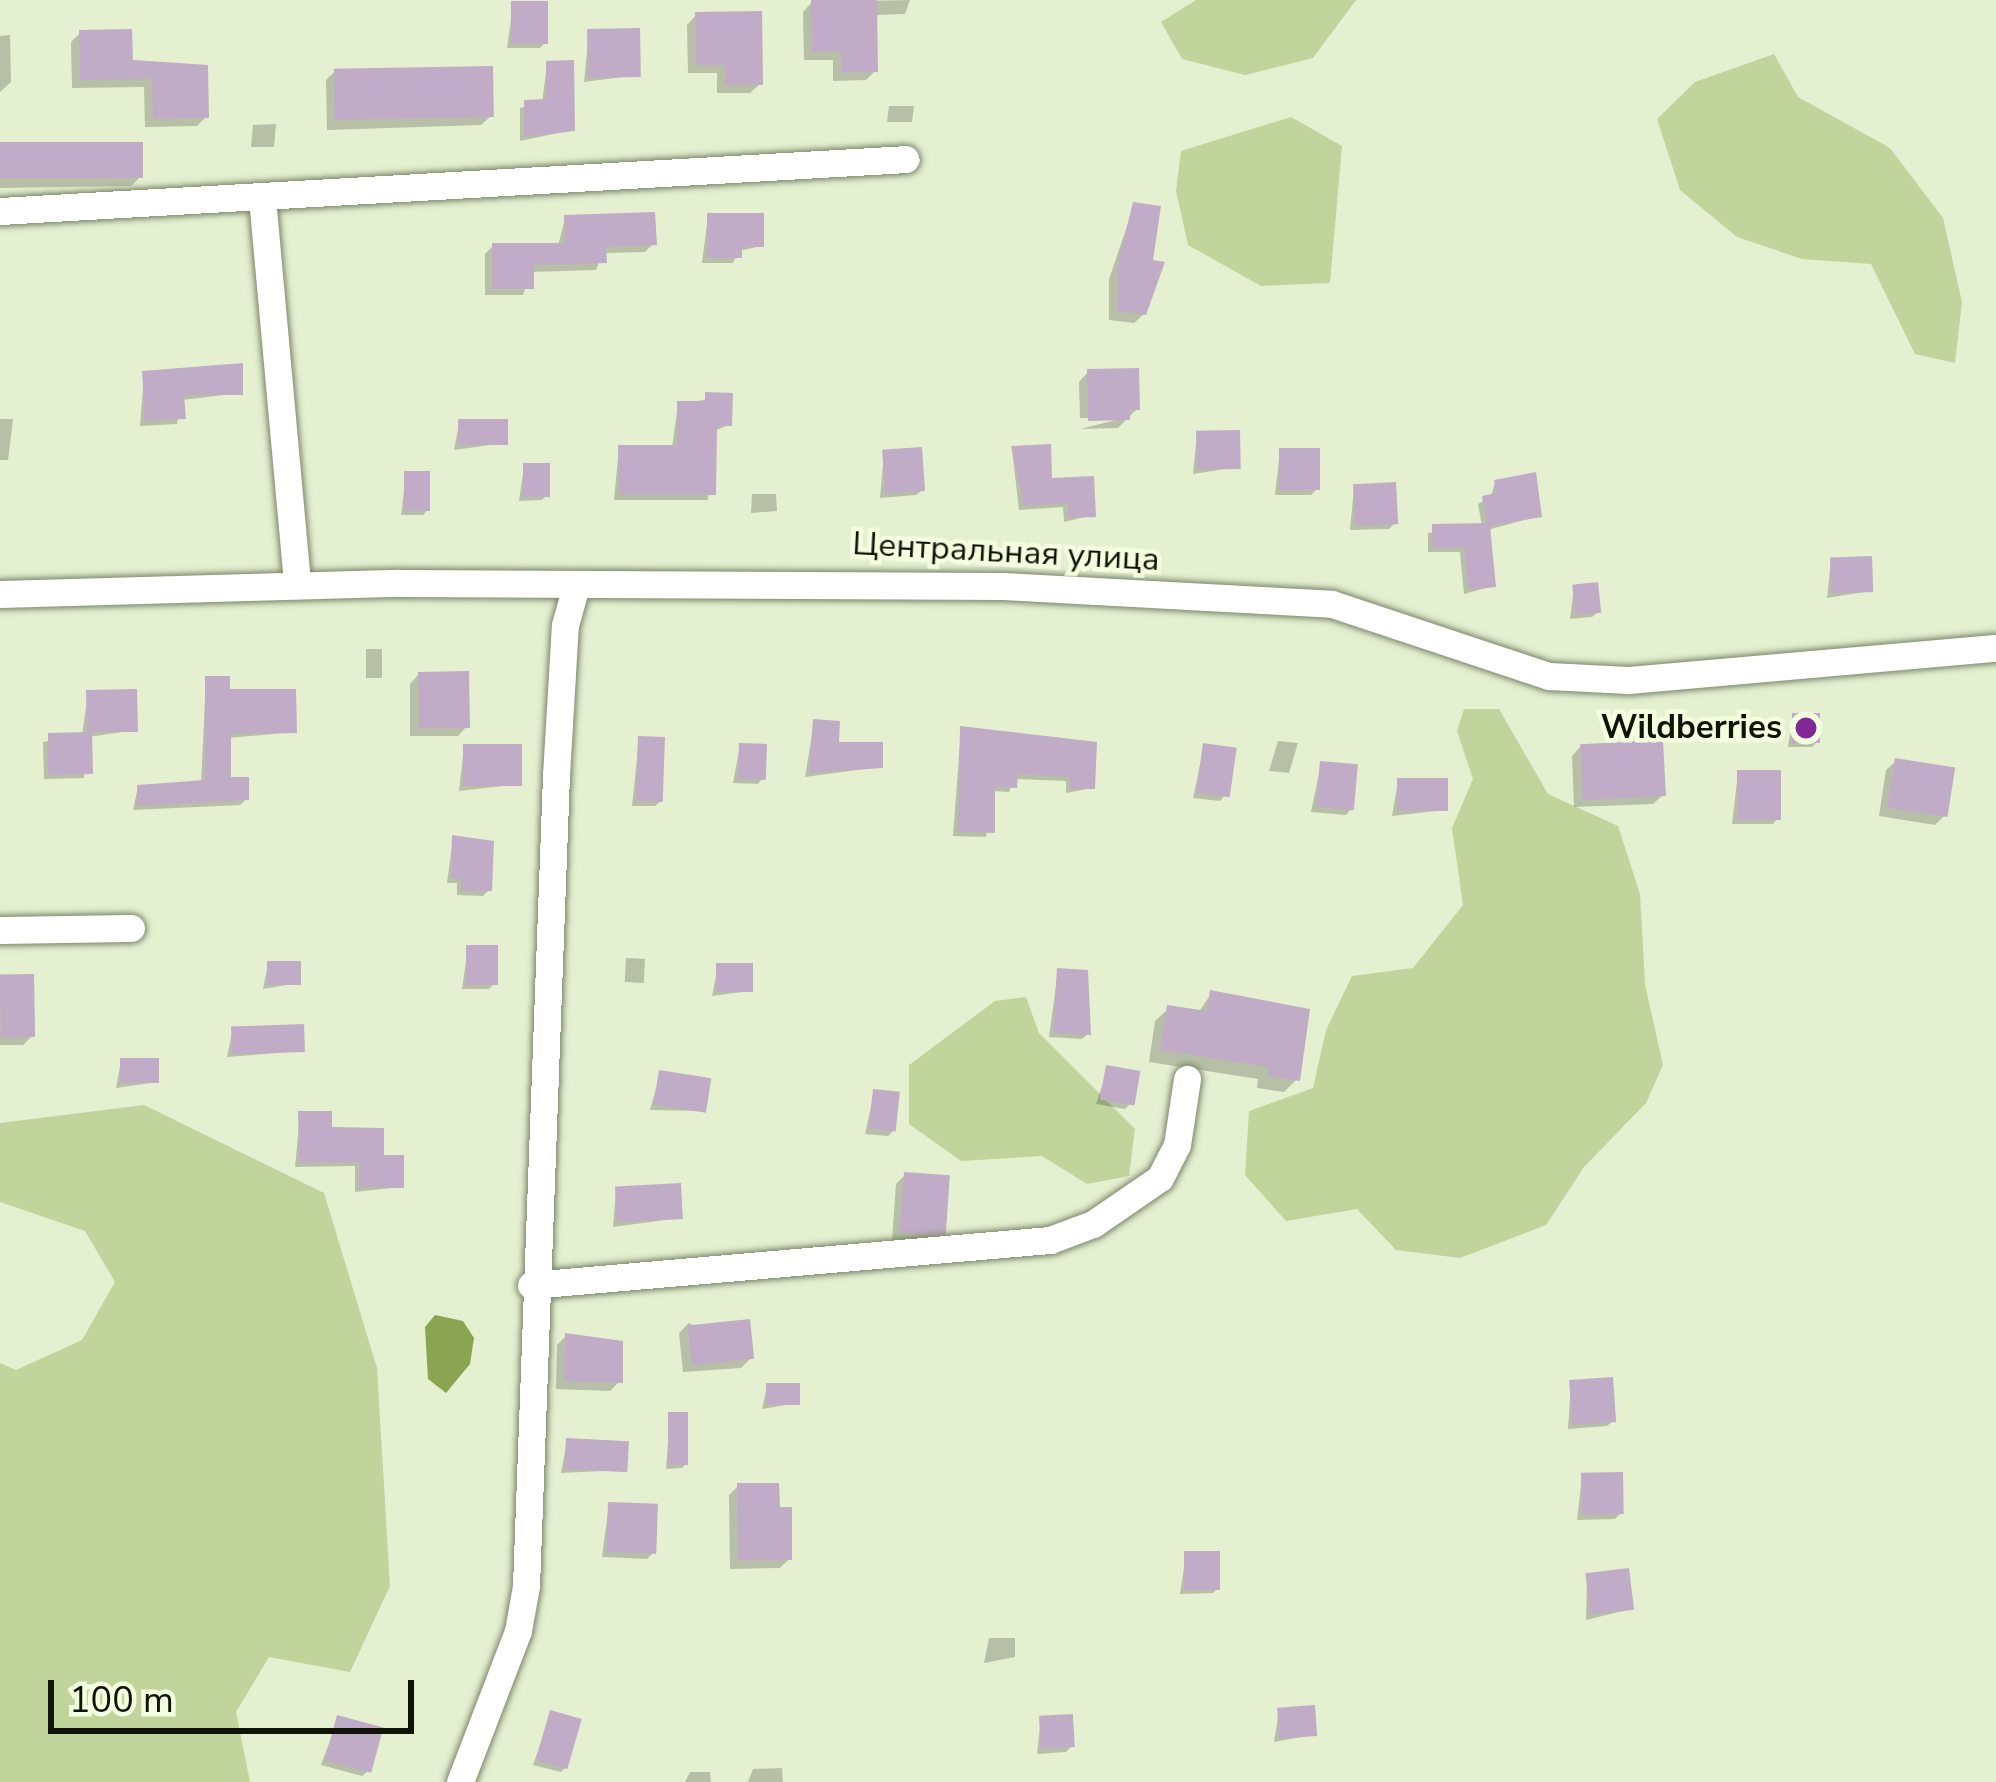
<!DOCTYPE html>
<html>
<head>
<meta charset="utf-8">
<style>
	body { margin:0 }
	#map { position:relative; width:1996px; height:1782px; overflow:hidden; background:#e5f0d1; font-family:"Nunito Sans",sans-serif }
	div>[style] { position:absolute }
	.green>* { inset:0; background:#c1d49b }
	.water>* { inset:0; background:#8ba451 }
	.shadow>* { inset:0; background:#0003; transform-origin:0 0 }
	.building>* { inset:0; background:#c0acc6; transform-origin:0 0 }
	.roads { filter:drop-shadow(0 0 3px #7c8669) drop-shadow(0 0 3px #7c8669) }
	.minor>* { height:27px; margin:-13.5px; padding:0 13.5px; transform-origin:13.5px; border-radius:13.5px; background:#fff }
	.dots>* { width:33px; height:33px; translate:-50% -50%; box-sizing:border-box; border:6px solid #f3fede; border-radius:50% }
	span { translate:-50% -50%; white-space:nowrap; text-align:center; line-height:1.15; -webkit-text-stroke:9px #f3fede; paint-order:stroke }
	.street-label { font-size:33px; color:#101308 }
	.poi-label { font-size:33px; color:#101308; font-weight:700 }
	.right { translate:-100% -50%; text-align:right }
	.scale { position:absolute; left:48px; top:1680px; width:366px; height:54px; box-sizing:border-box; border:6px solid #101308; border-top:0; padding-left:15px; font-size:36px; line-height:42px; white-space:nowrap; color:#101308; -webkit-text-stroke:9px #f3fede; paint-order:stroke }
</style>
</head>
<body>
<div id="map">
	<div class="green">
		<i style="clip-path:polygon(1196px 0,1356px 0,1313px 58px,1245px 75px,1182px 59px,1161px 22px)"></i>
		<i style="clip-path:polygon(1774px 54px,1798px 97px,1890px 148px,1943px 218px,1962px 302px,1955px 363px,1915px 354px,1871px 264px,1802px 259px,1737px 237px,1680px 190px,1657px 119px,1695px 82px)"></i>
		<i style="clip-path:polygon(1291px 117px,1342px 146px,1330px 283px,1261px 286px,1188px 245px,1176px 191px,1181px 151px)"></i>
		<i style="clip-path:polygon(1464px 709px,1499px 709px,1548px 794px,1618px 826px,1640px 894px,1645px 984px,1663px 1065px,1646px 1103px,1584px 1167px,1546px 1225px,1460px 1258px,1396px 1250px,1357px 1209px,1286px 1221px,1245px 1175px,1249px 1111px,1313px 1088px,1326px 1030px,1352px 976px,1413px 968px,1463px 905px,1452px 828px,1473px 779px,1457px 731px)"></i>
		<i style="clip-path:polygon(1026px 997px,1039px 1033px,1135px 1129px,1129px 1176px,1087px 1184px,1042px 1156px,961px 1161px,909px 1124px,909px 1065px,995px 1001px)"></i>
		<i style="clip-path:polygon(144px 1105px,324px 1193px,377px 1368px,390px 1586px,350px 1672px,269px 1657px,236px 1712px,250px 1782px,0 1782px,0 1363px,16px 1370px,82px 1340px,115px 1282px,85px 1231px,0 1202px,0 1123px)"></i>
	</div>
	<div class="water">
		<i style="clip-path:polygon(435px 1315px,463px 1321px,474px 1338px,470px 1364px,446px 1393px,428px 1379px,425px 1327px)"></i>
	</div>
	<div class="shadow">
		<i style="clip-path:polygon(910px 0,905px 14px,875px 15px,875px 71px,866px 80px,833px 81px,833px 60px,804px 60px,803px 12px,812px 2px)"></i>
		<i style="clip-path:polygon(513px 4px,546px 42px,540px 48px,507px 48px)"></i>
		<i style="clip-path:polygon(696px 15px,760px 84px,750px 93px,717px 93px,717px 73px,688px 73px,687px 25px)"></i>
		<i style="clip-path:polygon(81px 32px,130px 63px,206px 117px,197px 126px,145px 127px,144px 87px,72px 88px,71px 42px)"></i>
		<i style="clip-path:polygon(589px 32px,638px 75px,584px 82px)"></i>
		<i style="clip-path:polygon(10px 35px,11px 82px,0 92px,0 36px)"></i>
		<i style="clip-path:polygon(547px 64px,572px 130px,520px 141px,520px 108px,542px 103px)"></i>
		<i style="clip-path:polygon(336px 70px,491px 116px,481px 125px,327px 130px,326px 80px)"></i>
		<i style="clip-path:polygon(914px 106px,912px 122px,887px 122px,889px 106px)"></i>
		<i style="clip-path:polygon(276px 124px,274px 147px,251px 147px,253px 125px)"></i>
		<i style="clip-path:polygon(0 147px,140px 177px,131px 186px,0 188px)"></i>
		<i style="clip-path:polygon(1134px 206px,1144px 314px,1134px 323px,1109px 320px,1109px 279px)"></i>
		<i style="clip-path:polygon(708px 216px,761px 246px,739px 251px,733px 263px,702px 263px)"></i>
		<i style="clip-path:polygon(565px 218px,653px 244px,645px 252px,603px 253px,596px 270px,531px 272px,523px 295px,485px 295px,485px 254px,493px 246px,558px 246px)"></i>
		<i style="clip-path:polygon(1088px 372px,1137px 409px,1118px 428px,1080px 429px,1128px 417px,1080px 418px,1079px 382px)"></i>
		<i style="clip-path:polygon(144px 374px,240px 393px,182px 400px,177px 424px,140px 426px)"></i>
		<i style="clip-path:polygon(729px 396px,729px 425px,714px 431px,708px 500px,614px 500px,619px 448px,672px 448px,678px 404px)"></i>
		<i style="clip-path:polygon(0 419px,13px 419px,8px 460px,0 460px)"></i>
		<i style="clip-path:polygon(459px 424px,505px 443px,454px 450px)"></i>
		<i style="clip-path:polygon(1197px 434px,1238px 467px,1193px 474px)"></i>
		<i style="clip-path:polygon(1012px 449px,1049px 481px,1093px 515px,1064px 522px,1063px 507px,1019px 510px)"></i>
		<i style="clip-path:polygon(1280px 451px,1317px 489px,1311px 495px,1275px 495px)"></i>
		<i style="clip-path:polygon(884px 452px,922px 490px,916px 495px,880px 498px)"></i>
		<i style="clip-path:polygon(524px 466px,547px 495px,542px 500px,519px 501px)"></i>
		<i style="clip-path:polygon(406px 474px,428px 509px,423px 515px,401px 515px)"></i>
		<i style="clip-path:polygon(1495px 482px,1539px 516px,1487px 530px,1493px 586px,1464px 594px,1460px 552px,1428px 552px,1428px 533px,1482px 526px,1478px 504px,1491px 497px)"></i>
		<i style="clip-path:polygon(1354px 487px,1395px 523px,1389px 529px,1350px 530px)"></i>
		<i style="clip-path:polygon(752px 494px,776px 494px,777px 511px,751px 513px)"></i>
		<i style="clip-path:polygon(1831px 560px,1870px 591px,1827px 598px)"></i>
		<i style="clip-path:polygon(1574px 587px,1598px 612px,1592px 617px,1570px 619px)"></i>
		<i style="left:366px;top:649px;width:16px;height:29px"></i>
		<i style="clip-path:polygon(419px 674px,467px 726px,458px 736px,410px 736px,410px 684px)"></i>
		<i style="clip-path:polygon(206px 679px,294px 732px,228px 738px,229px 780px,246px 799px,240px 805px,133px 810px,138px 787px,201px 783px)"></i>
		<i style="clip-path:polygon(88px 693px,135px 730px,89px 737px,84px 778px,44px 779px,43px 742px,82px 735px)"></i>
		<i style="clip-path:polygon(1793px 716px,1818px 741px,1812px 747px,1788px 747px)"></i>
		<i style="clip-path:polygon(814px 723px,836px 745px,880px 767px,805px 777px)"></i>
		<i style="clip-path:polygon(961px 729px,1094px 745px,1092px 788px,1066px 793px,1066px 781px,1015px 779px,1009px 792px,992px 791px,986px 837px,953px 836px)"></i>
		<i style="clip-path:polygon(639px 739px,661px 801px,655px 806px,632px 806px)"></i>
		<i style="clip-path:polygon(1278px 741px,1298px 743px,1289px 773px,1269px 771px)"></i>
		<i style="clip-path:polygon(740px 746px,763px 778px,758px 784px,733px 783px)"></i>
		<i style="clip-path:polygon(1581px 746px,1663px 795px,1653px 804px,1574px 807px,1572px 756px)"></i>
		<i style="clip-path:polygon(464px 747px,520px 784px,459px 791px)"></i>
		<i style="clip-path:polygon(1204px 747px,1225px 795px,1220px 801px,1193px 798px)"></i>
		<i style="clip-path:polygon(1896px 761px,1944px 816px,1935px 825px,1879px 816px,1886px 770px)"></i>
		<i style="clip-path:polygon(1321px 764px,1351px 809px,1346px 815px,1311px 812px)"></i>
		<i style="clip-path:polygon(1738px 773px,1778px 818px,1773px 824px,1732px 824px)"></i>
		<i style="clip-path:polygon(1398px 781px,1445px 810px,1392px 816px)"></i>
		<i style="clip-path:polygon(453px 838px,489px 890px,483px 896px,457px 895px,457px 883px,447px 883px)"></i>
		<i style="clip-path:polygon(468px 948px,495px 983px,489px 989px,462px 989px)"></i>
		<i style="left:626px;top:958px;width:19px;height:24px;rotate:3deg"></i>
		<i style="clip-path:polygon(268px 964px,298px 983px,263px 989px)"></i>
		<i style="clip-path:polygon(718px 966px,750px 991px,712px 996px)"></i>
		<i style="clip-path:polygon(1058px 971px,1088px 1034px,1082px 1039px,1049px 1037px)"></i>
		<i style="clip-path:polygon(0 978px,32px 1036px,23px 1045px,0 1045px)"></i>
		<i style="clip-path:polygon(1211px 994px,1297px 1079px,1284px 1092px,1257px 1088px,1258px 1079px,1149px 1062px,1155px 1021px,1168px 1009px,1198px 1013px)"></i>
		<i style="clip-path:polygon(233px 1028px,302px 1051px,227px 1057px)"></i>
		<i style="clip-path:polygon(121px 1061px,157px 1082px,116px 1088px)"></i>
		<i style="clip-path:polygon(1108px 1068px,1131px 1103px,1125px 1109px,1096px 1104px)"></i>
		<i style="clip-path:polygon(660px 1074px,704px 1111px,650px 1110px)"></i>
		<i style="clip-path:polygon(874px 1093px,894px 1130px,888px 1136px,865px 1134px)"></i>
		<i style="clip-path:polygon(300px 1114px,381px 1157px,401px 1187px,355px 1192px,355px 1166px,295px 1167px)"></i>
		<i style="clip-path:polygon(905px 1175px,943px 1230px,934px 1239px,892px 1240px,896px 1184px)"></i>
		<i style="clip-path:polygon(616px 1190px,680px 1218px,613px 1227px)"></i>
		<i style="clip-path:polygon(689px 1323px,751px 1358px,741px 1368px,683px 1372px,679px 1333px)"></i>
		<i style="clip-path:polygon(566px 1336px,620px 1381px,610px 1391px,556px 1389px,557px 1345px)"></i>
		<i style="clip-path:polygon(1571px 1383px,1613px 1421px,1607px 1426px,1568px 1429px)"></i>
		<i style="clip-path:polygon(767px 1386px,798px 1403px,762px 1409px)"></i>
		<i style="clip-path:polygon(670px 1415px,687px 1463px,682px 1468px,666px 1469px)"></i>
		<i style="clip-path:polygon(567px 1441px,624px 1470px,561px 1473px)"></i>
		<i style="clip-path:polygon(1582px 1477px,1621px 1513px,1615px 1519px,1577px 1520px)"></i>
		<i style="clip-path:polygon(738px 1486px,777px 1510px,789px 1559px,780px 1568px,730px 1569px,729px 1495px)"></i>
		<i style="clip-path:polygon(609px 1505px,653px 1553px,647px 1559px,602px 1557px)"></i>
		<i style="clip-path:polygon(1186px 1554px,1218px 1588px,1213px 1593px,1180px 1594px)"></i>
		<i style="clip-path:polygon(1587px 1575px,1631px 1609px,1586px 1620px)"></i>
		<i style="clip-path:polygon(989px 1638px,1015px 1638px,1015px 1657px,984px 1663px)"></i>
		<i style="clip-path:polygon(1279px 1710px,1313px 1735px,1274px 1742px)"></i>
		<i style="clip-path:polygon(551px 1714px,566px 1767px,561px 1772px,533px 1765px)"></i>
		<i style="clip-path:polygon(1041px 1718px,1072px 1746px,1066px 1752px,1037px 1754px)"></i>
		<i style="clip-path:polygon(338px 1719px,368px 1771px,362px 1776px,321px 1765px)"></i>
		<i style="clip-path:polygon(782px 1768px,783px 1782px,748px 1782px,753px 1769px)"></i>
		<i style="clip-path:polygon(690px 1772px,710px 1772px,711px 1782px,685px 1782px)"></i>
	</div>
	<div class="building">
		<i style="clip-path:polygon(811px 0,877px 0,878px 72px,841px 73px,841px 52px,812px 52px)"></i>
		<i style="left:511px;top:1px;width:37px;height:43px"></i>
		<i style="clip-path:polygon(762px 11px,763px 85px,725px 85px,725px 65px,696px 65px,695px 12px)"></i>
		<i style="left:640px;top:28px;width:49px;height:53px;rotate:89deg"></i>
		<i style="clip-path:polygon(132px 29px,133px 60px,208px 65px,209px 118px,153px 119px,152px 79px,80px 80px,79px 30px)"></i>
		<i style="clip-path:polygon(574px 60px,575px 131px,524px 137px,524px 100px,546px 99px,546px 61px)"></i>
		<i style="left:493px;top:66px;width:51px;height:159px;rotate:89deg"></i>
		<i style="left:143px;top:142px;width:36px;height:143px;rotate:90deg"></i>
		<i style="clip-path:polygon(1133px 202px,1161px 206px,1153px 260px,1165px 262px,1146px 315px,1117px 311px,1117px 267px)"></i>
		<i style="clip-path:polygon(655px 212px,657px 245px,606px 247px,607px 263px,534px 265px,534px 289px,492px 289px,492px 243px,565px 243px,564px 215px)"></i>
		<i style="clip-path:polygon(707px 213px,764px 213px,764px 247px,742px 247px,742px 258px,707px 258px)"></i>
		<i style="clip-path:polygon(243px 363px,243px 395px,184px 395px,186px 419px,145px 421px,142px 371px)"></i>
		<i style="clip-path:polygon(1139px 368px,1140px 410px,1130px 410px,1130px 420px,1088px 421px,1087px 369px)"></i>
		<i style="clip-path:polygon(705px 392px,733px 393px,732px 426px,717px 426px,716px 495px,619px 495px,618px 445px,677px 445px,677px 401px,705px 401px)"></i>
		<i style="left:508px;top:419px;width:26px;height:50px;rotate:90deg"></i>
		<i style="left:1240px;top:430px;width:39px;height:44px;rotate:89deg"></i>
		<i style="clip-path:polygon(1051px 444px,1052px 478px,1094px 476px,1096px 517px,1068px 518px,1068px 503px,1024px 506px,1011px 446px)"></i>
		<i style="left:922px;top:447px;width:44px;height:40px;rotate:86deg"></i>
		<i style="left:1279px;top:448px;width:41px;height:42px"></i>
		<i style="left:523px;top:463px;width:27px;height:34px"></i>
		<i style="left:404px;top:471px;width:26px;height:40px"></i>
		<i style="clip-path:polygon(1536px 472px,1542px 517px,1490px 526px,1496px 587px,1469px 590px,1464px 548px,1432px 548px,1432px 524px,1487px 523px,1482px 496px,1496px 493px,1494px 480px)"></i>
		<i style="left:1396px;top:482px;width:42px;height:43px;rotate:87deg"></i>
		<i style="left:1872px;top:556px;width:36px;height:42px;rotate:88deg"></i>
		<i style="left:1598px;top:582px;width:31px;height:26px;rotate:84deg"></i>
		<i style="left:469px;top:671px;width:57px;height:51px;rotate:89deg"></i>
		<i style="clip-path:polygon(205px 676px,230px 676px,230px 689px,296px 689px,297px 733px,231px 734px,231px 777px,249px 777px,249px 800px,137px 806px,137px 785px,205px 780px)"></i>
		<i style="clip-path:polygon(137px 689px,138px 732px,92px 732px,93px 774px,48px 775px,48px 733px,87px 732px,86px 690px)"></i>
		<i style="left:1792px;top:713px;width:28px;height:30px"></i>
		<i style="clip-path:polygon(813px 719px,840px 721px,839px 742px,883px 742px,883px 768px,809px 773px)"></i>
		<i style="clip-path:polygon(960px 726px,1097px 742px,1095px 789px,1070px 789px,1070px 777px,1018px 774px,1017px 788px,995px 787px,995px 833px,958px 832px)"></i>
		<i style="left:638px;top:736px;width:27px;height:65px;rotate:2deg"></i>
		<i style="left:1663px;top:740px;width:56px;height:83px;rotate:87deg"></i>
		<i style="left:739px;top:743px;width:28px;height:36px;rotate:2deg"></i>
		<i style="left:1203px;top:743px;width:34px;height:50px;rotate:8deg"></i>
		<i style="left:463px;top:744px;width:59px;height:42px"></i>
		<i style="left:1895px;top:758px;width:61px;height:50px;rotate:9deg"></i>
		<i style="left:1320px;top:761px;width:38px;height:46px;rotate:5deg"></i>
		<i style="left:1737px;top:770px;width:44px;height:50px"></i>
		<i style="left:1397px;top:778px;width:51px;height:33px"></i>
		<i style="clip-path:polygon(452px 835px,494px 841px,492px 891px,461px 891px,462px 879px,451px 879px)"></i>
		<i style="left:466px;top:945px;width:32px;height:40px"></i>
		<i style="left:267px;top:961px;width:34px;height:24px"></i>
		<i style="left:716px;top:963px;width:37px;height:29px"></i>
		<i style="clip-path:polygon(1057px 968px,1088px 970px,1091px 1035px,1053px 1033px)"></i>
		<i style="left:34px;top:974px;width:63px;height:34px;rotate:89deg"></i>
		<i style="clip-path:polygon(1210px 990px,1310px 1009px,1300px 1081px,1268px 1076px,1269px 1067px,1160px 1050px,1167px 1005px,1207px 1011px)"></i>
		<i style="left:304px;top:1024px;width:28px;height:73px;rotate:88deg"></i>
		<i style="left:120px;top:1058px;width:39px;height:25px"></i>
		<i style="left:1106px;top:1065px;width:35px;height:35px;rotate:10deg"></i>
		<i style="left:659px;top:1070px;width:53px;height:35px;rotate:9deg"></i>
		<i style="left:873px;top:1089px;width:27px;height:40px;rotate:6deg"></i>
		<i style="clip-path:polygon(298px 1111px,332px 1111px,332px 1127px,384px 1128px,384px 1155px,404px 1155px,404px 1188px,359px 1187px,360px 1162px,299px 1163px)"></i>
		<i style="left:904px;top:1172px;width:46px;height:61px;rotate:4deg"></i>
		<i style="left:681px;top:1183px;width:36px;height:66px;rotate:87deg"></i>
		<i style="left:750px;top:1319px;width:40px;height:63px;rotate:84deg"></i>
		<i style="clip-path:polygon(565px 1333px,623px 1341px,623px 1383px,564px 1381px)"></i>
		<i style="left:1613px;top:1377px;width:45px;height:44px;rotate:86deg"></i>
		<i style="left:766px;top:1383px;width:34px;height:22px"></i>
		<i style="left:668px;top:1412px;width:20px;height:53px"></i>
		<i style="left:566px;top:1438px;width:63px;height:31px;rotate:3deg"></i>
		<i style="left:1623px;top:1472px;width:42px;height:42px;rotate:89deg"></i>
		<i style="clip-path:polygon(737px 1483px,779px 1483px,780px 1507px,792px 1507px,792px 1560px,738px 1561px)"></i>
		<i style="left:608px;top:1502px;width:50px;height:50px;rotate:2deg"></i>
		<i style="left:1184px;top:1551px;width:36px;height:39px"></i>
		<i style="left:1629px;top:1568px;width:42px;height:44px;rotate:83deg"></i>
		<i style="left:1315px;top:1705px;width:31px;height:38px;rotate:86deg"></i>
		<i style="left:550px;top:1710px;width:33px;height:52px;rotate:16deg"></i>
		<i style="left:1073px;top:1714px;width:33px;height:34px;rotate:87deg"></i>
		<i style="left:337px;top:1715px;width:48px;height:47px;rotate:15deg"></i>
	</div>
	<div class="roads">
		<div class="minor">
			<i style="left:262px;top:198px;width:389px;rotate:84.8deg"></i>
			<i style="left:0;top:211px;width:907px;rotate:-3.28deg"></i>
			<i style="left:0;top:594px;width:399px;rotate:-1.6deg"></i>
			<i style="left:399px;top:583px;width:604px;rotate:0.28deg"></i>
			<i style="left:1003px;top:586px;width:329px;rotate:3.1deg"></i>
			<i style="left:1332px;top:604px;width:229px;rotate:18.4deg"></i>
			<i style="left:1549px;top:676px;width:79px;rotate:2.9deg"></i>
			<i style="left:1628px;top:680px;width:369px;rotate:-5deg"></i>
			<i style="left:0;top:930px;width:131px;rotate:-0.9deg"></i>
			<i style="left:531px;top:1285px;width:521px;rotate:-4.96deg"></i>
			<i style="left:1050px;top:1240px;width:46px;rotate:-20.4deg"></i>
			<i style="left:1093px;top:1224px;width:81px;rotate:-34.5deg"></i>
			<i style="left:1160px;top:1178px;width:37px;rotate:-63deg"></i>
			<i style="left:1177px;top:1145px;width:67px;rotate:-81.4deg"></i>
			<i style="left:460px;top:1782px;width:162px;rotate:-69deg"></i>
			<i style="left:518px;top:1631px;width:46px;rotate:-79.9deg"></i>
			<i style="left:526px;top:1586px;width:812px;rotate:-87.88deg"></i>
			<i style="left:556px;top:775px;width:150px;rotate:-86.6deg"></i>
			<i style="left:565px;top:625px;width:41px;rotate:-74.2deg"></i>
		</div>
	</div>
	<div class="dots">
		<i style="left:1806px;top:728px;background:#812a97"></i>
	</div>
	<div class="street-label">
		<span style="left:1006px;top:552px;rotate:3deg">Центральная улица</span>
	</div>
	<div class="poi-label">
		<span class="right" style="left:1782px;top:728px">Wildberries</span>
	</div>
	<div class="scale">100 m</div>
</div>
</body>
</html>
